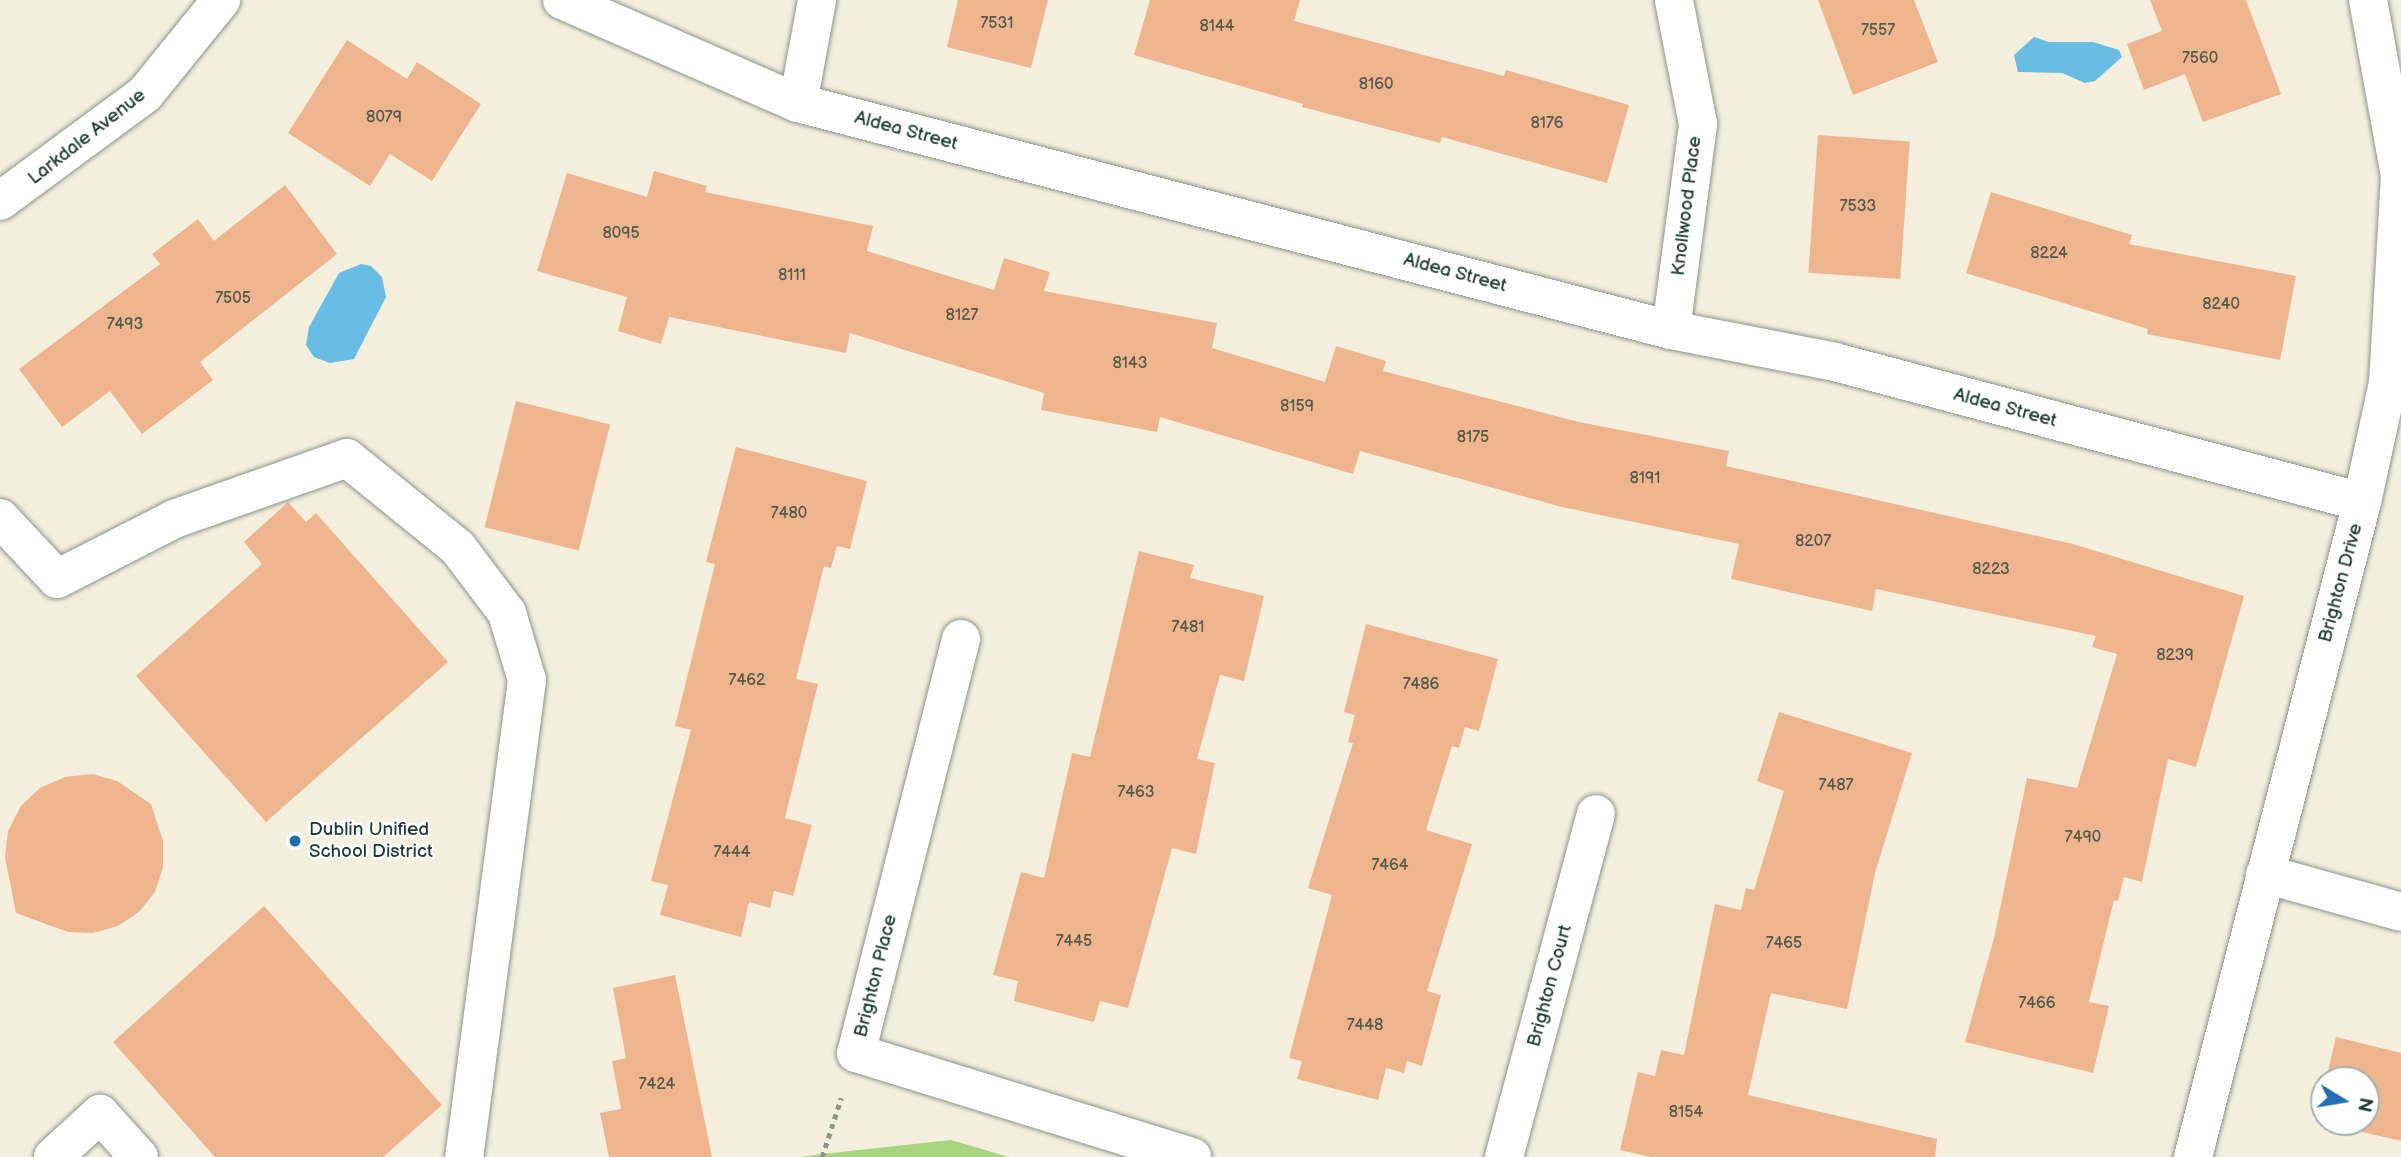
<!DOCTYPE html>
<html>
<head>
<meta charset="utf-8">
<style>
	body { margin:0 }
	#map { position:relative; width:2401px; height:1157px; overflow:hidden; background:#f5efde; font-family:"Balsamiq Sans",sans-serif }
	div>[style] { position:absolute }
	.green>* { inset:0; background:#a9d480 }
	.water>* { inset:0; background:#68bde4 }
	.building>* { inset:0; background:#efb58f; transform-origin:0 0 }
	.path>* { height:4.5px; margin-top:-2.25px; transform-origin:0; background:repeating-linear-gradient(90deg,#8a9689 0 5px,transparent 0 10px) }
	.roads { filter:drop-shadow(0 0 2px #8a9689) drop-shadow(0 0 2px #8a9689) }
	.minor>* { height:38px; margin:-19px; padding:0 19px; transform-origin:19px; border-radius:19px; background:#fff }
	.dots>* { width:19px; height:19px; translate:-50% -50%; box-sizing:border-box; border:4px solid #fff; border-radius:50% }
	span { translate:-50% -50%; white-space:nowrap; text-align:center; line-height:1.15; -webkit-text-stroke:5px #fff; paint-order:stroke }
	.number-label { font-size:16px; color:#535b4b }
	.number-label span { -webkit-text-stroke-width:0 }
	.street-label { font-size:19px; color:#1f3d34 }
	.poi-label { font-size:19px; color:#1f3d34 }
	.left { translate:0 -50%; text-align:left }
	.north { position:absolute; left:2310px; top:1066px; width:70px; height:70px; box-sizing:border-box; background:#fff; border:2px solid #a5b1ae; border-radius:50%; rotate:101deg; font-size:19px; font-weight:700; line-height:28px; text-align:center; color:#1f3d34 }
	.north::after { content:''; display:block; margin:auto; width:24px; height:32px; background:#1f6fb2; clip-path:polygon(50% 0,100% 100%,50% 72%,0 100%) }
</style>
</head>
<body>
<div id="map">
	<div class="green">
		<i style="clip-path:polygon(951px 1140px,1009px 1157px,799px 1157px,822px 1154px)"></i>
	</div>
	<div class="water">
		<i style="clip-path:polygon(2034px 37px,2049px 42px,2093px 42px,2119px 50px,2122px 57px,2095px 81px,2085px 83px,2062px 73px,2018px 72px,2014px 55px)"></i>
		<i style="clip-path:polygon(361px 264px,371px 266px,382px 277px,386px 297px,354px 359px,330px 363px,314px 357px,306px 345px,309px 327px,339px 273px)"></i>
	</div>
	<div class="building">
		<i style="clip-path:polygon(958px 0,1048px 0,1031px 68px,947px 47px)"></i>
		<i style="clip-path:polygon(1150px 0,1300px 0,1294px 21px,1504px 76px,1506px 70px,1629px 105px,1607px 183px,1442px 137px,1440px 143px,1302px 107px,1303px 104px,1134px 55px)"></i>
		<i style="clip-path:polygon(1818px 0,1914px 0,1938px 62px,1853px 95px)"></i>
		<i style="clip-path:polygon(2150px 0,2246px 0,2281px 94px,2203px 122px,2185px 74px,2144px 90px,2127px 44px,2162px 31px)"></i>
		<i style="clip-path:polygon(347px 40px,407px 79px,417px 62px,481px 104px,432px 181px,390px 154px,370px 186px,288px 133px)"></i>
		<i style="left:1818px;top:135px;width:92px;height:138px;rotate:4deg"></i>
		<i style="clip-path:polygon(654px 171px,707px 186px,705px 192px,873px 226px,867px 251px,994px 290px,1004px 258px,1050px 272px,1044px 291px,1217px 323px,1212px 348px,1325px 382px,1336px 346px,1386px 361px,1383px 371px,1579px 422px,1729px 451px,1726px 466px,2073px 544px,2244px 596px,2196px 767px,2168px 759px,2142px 882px,2124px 877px,2118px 901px,2114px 900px,2089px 1002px,2109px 1006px,2093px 1073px,1965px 1042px,1994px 938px,2027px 778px,2077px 788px,2117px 654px,2092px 647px,2096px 636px,1876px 589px,1872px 611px,1731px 579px,1739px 544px,1562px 507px,1360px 451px,1353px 474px,1160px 417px,1157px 432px,1041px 410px,1044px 393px,850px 333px,846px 353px,669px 317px,661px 344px,618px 331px,627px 297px,537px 271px,567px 173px,647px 197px)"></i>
		<i style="clip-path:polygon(285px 185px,337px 254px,200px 362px,213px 380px,142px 434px,110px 391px,62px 427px,19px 369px,160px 264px,152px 254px,198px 219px,214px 241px)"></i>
		<i style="clip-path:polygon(1991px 192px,2132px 235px,2129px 244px,2296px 276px,2280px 360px,2147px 334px,2148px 329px,1966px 273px)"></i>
		<i style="left:516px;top:401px;width:97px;height:130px;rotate:14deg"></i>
		<i style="clip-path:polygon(736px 447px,867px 481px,850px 549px,837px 546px,831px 568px,824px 566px,796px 679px,818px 684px,785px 818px,812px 825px,793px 896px,774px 891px,770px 908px,749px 902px,741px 937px,660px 915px,668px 885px,651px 881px,691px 730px,675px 726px,715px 564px,706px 562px)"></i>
		<i style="clip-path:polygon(288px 502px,306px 522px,316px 513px,448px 662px,266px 822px,136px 676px,262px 564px,244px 542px)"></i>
		<i style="clip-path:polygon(1139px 551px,1194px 565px,1190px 578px,1264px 596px,1244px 681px,1220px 675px,1197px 759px,1215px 763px,1196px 854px,1172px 848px,1128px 1008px,1100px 1001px,1094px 1022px,1014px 1001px,1018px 981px,993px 975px,1021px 872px,1044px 878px,1072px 753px,1090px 757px)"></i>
		<i style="clip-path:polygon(1366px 624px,1498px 659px,1479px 731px,1465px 727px,1459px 748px,1452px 746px,1426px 830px,1472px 844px,1427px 991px,1441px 995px,1422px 1066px,1407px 1061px,1404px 1073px,1386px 1068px,1378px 1100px,1297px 1079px,1302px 1061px,1289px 1058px,1332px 895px,1308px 888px,1353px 743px,1348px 742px,1355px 715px,1344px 712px)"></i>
		<i style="clip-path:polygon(1779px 712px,1912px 753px,1875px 873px,1847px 1009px,1771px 993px,1748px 1095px,1937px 1139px,1935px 1157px,1651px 1157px,1620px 1150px,1638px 1072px,1655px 1076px,1661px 1050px,1684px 1055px,1715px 904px,1741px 910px,1746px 888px,1754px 890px,1784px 791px,1757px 781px)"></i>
		<i style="clip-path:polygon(92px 774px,117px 781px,151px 804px,163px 841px,163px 867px,155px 892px,139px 912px,118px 926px,93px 933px,68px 932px,16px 913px,5px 857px,8px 831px,21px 806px,40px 788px,65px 777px)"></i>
		<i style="clip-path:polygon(264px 906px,442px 1105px,383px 1157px,215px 1157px,113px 1042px)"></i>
		<i style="clip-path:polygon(675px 975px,712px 1157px,609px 1157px,600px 1113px,621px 1109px,612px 1061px,626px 1058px,613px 988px)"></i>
		<i style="clip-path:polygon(2336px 1037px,2401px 1053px,2401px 1141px,2316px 1121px,2324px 1089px,2324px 1122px,2366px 1122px,2366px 1080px,2326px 1080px)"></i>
	</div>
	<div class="path">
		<i style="left:822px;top:1157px;width:62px;rotate:-72.1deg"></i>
	</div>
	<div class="roads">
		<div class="minor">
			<i style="left:562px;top:0;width:257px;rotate:23.6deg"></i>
			<i style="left:798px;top:103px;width:902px;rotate:14.58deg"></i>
			<i style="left:1671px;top:330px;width:167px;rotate:11deg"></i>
			<i style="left:1835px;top:362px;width:545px;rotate:14.88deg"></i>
			<i style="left:798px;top:103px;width:105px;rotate:-79.5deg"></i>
			<i style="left:0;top:201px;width:180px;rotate:-36.4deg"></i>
			<i style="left:145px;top:94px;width:121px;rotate:-51deg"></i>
			<i style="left:1671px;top:330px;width:208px;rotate:-82.5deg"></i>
			<i style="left:1698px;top:124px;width:126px;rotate:-101deg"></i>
			<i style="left:0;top:518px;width:83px;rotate:46.9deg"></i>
			<i style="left:57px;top:579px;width:131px;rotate:-27.1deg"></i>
			<i style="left:174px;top:519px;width:183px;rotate:-19.4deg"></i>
			<i style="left:347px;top:458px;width:143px;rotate:39deg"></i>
			<i style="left:458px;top:548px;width:81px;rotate:53deg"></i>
			<i style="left:507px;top:613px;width:70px;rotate:73.4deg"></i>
			<i style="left:527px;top:680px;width:481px;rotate:97.5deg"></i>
			<i style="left:961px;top:639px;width:427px;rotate:104.2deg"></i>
			<i style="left:856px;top:1053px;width:352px;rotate:17.2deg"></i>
			<i style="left:2265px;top:874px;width:141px;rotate:15.6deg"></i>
			<i style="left:53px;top:1157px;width:64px;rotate:-42.5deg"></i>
			<i style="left:100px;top:1114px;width:58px;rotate:47.8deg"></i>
			<i style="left:1504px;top:1157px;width:355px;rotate:-75deg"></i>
			<i style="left:2193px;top:1157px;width:676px;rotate:-75.53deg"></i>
			<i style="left:2362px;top:502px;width:122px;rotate:-77.7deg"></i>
			<i style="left:2388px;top:383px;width:207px;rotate:-86.7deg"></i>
			<i style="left:2400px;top:176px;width:179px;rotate:-100.3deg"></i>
		</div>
	</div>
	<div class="dots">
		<i style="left:295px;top:841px;background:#1f6fb2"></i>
	</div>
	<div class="number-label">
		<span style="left:997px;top:24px">7531</span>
		<span style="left:1217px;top:27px">8144</span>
		<span style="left:1878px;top:31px">7557</span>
		<span style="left:2200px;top:59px">7560</span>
		<span style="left:1376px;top:85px">8160</span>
		<span style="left:384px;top:118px">8079</span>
		<span style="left:1547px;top:124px">8176</span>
		<span style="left:1858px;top:207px">7533</span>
		<span style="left:621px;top:234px">8095</span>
		<span style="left:2049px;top:254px">8224</span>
		<span style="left:792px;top:276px">8111</span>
		<span style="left:233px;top:299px">7505</span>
		<span style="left:2221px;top:305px">8240</span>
		<span style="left:962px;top:316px">8127</span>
		<span style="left:125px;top:325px">7493</span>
		<span style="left:1130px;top:364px">8143</span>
		<span style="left:1297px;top:407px">8159</span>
		<span style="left:1473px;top:438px">8175</span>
		<span style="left:1645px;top:479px">8191</span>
		<span style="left:789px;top:514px">7480</span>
		<span style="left:1813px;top:542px">8207</span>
		<span style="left:1991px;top:570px">8223</span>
		<span style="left:1188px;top:628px">7481</span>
		<span style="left:2175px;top:656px">8239</span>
		<span style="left:747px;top:681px">7462</span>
		<span style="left:1421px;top:685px">7486</span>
		<span style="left:1836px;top:786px">7487</span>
		<span style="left:1136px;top:793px">7463</span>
		<span style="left:2083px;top:838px">7490</span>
		<span style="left:732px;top:853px">7444</span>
		<span style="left:1390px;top:866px">7464</span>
		<span style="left:1074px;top:942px">7445</span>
		<span style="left:1784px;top:944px">7465</span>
		<span style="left:2037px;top:1004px">7466</span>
		<span style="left:1365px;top:1026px">7448</span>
		<span style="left:657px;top:1085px">7424</span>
		<span style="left:1686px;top:1113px">8154</span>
	</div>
	<div class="street-label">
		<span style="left:906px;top:131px;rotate:15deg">Aldea Street</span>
		<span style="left:87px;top:137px;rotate:-38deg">Larkdale Avenue</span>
		<span style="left:1687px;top:206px;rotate:-83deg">Knollwood Place</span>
		<span style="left:1455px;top:273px;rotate:15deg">Aldea Street</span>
		<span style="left:2005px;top:408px;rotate:15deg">Aldea Street</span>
		<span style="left:2341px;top:583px;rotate:-75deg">Brighton Drive</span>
		<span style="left:876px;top:976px;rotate:-76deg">Brighton Place</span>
		<span style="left:1550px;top:986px;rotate:-75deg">Brighton Court</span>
	</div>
	<div class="poi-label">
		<span class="left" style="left:309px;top:841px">Dublin Unified<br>School District</span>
	</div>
	<div class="north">N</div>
</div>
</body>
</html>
